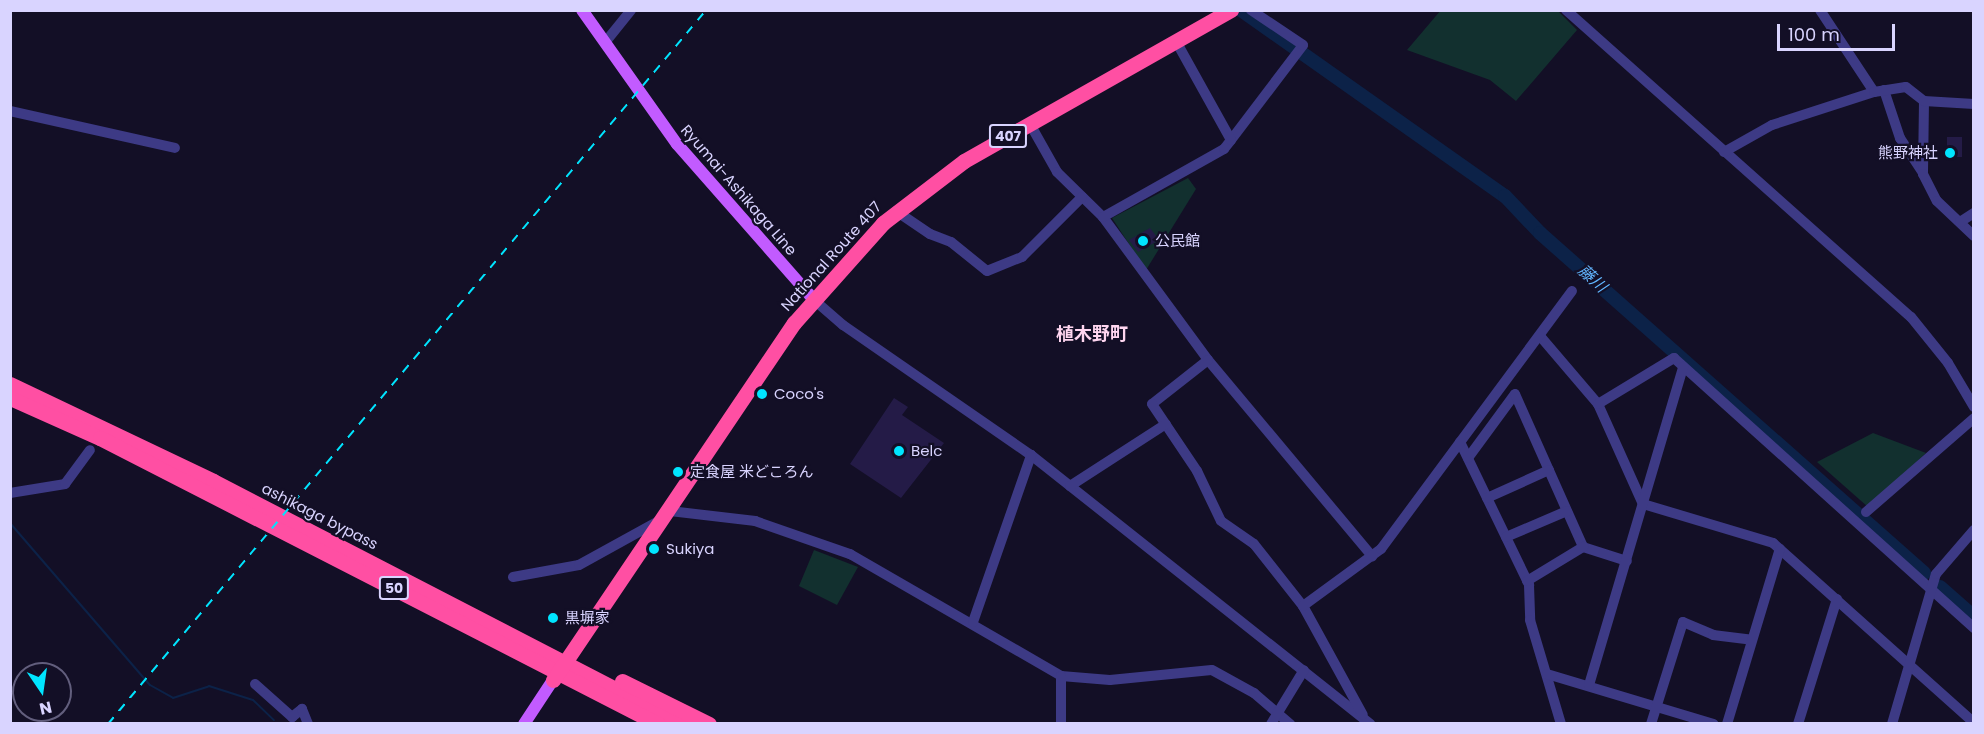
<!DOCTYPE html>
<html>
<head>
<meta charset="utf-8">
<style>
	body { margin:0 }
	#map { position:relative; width:1984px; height:734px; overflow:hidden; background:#130f26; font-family:Poppins,"Noto Sans JP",sans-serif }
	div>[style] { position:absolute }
	.green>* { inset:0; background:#12302f }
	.stream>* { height:2px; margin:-1px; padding:0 1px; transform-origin:1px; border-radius:1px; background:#0c2248 }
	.river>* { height:14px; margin:-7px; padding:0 7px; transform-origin:7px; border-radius:7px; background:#0c2248 }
	.building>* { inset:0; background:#241b47; transform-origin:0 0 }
	.minor>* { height:10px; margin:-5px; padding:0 5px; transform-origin:5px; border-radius:5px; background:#3d3a85 }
	.major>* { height:12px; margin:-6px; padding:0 6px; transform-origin:6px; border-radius:6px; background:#c25bff }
	.highway>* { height:15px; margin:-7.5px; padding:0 7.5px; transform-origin:7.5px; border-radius:7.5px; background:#ff4fa3 }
	.rail>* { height:2px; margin-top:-1px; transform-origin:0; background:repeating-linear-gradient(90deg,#00e5ff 0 9px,transparent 0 17px) }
	.dots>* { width:16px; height:16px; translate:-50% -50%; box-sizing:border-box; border:3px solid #130f26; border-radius:50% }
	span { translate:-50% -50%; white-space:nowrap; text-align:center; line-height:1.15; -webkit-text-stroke:4.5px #130f26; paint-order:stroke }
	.shield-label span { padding:2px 4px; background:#130f26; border:2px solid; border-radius:4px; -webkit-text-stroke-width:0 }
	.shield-label { font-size:14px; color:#d9d4ff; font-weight:700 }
	.poi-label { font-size:15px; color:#d9d4ff }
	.right { translate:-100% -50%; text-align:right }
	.left { translate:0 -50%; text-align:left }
	.street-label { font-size:15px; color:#d9d4ff }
	.water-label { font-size:16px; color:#62b6ff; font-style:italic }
	.quarter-label { font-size:18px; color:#ffd6f0; font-weight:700 }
	.frame { position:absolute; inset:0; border:12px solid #d9d4ff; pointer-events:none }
	.north { position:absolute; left:12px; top:662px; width:60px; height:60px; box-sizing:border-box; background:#130f26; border:2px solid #625e7d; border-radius:50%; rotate:167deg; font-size:16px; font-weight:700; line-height:24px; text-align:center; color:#d9d4ff }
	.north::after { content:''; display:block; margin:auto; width:21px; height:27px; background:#00e5ff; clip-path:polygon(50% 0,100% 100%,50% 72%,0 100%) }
	.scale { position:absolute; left:1777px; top:24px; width:118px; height:27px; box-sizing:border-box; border:3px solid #d9d4ff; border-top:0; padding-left:8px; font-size:18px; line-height:21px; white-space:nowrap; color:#d9d4ff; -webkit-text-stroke:4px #130f26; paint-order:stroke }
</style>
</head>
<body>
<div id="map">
	<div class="green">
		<i style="clip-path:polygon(1441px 10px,1558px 11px,1577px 30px,1516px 101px,1490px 80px,1407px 50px)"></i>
		<i style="clip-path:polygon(1188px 178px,1196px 189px,1146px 270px,1112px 218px)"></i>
		<i style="clip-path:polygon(1873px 433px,1926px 453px,1868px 507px,1817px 462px)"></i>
		<i style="clip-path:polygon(814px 550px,858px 567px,837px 605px,799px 586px)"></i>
	</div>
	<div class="stream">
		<i style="left:10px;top:523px;width:214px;rotate:49.2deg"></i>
		<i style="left:150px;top:685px;width:26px;rotate:29deg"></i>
		<i style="left:173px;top:698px;width:38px;rotate:-18deg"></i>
		<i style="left:209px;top:686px;width:46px;rotate:17.7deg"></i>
		<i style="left:253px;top:700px;width:29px;rotate:44deg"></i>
	</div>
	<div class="river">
		<i style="left:1241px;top:10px;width:323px;rotate:35.2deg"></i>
		<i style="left:1505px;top:196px;width:51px;rotate:46.6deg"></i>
		<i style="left:1540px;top:233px;width:513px;rotate:41.52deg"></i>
		<i style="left:1940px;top:587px;width:45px;rotate:41.4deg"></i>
	</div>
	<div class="building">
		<i style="left:1947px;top:137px;width:15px;height:20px"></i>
		<i style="clip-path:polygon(1150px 228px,1159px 240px,1138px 252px,1129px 240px)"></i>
		<i style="clip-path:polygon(894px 398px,908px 407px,902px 415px,944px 443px,901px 498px,850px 464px)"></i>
	</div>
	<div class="minor">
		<i style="left:1566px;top:10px;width:462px;rotate:41.7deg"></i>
		<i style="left:1911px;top:317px;width:59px;rotate:51.2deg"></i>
		<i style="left:1948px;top:363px;width:51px;rotate:59.4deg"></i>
		<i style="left:1820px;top:10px;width:98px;rotate:56.6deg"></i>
		<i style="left:607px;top:40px;width:38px;rotate:-51deg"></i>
		<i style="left:1884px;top:90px;width:51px;rotate:71.6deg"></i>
		<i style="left:1900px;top:138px;width:42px;rotate:56.7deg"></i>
		<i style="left:1924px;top:101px;width:73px;rotate:90.8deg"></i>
		<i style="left:1923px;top:174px;width:30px;rotate:63deg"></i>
		<i style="left:1937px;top:201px;width:51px;rotate:43.4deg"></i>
		<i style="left:10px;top:111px;width:169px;rotate:12.6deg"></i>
		<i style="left:1030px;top:124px;width:55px;rotate:60.6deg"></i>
		<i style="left:1057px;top:172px;width:64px;rotate:44.4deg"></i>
		<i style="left:1103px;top:217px;width:177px;rotate:53.7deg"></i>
		<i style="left:1208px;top:360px;width:256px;rotate:50.1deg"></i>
		<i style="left:1231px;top:140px;width:119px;rotate:-52.8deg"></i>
		<i style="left:1303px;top:45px;width:63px;rotate:-146.1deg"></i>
		<i style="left:1724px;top:152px;width:55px;rotate:-29.4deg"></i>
		<i style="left:1772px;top:125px;width:107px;rotate:-17.9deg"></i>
		<i style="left:1874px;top:92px;width:32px;rotate:-9deg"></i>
		<i style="left:1906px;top:87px;width:23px;rotate:38deg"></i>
		<i style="left:1924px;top:101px;width:50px;rotate:3.4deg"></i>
		<i style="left:896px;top:211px;width:41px;rotate:34.1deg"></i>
		<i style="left:930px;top:234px;width:22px;rotate:21deg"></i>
		<i style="left:951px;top:242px;width:46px;rotate:38.9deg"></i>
		<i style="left:987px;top:271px;width:38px;rotate:-22deg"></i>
		<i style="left:1022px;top:257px;width:85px;rotate:-45deg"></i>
		<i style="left:1103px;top:217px;width:139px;rotate:-29.3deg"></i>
		<i style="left:1224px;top:149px;width:11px;rotate:-52deg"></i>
		<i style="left:1231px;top:140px;width:113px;rotate:-119.1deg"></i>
		<i style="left:1960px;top:222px;width:17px;rotate:-33deg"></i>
		<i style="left:813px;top:299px;width:40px;rotate:41deg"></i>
		<i style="left:843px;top:325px;width:229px;rotate:34.7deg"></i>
		<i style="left:1031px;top:455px;width:433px;rotate:38.4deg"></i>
		<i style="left:1540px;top:336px;width:89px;rotate:49.5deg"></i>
		<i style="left:1598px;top:404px;width:110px;rotate:65.8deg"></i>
		<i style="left:1643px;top:504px;width:136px;rotate:16.7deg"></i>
		<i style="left:1773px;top:543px;width:270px;rotate:41.8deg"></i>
		<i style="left:1208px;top:360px;width:71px;rotate:141.8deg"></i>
		<i style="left:1152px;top:404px;width:81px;rotate:56.1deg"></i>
		<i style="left:1197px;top:471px;width:55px;rotate:64.4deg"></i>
		<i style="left:1221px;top:521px;width:40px;rotate:34.9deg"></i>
		<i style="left:1254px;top:544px;width:79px;rotate:51.7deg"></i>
		<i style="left:1303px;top:606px;width:124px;rotate:61.2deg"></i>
		<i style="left:1598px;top:404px;width:89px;rotate:-31.2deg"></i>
		<i style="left:1674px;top:358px;width:404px;rotate:42deg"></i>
		<i style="left:1460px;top:442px;width:159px;rotate:64.2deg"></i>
		<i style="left:1529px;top:585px;width:35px;rotate:88deg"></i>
		<i style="left:1530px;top:620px;width:109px;rotate:73.4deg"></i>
		<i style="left:1468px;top:458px;width:79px;rotate:-53.7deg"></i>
		<i style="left:1515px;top:394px;width:167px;rotate:66deg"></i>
		<i style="left:1583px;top:547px;width:46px;rotate:17.7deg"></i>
		<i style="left:1070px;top:486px;width:114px;rotate:-32.9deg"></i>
		<i style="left:10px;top:493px;width:56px;rotate:-9.3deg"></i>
		<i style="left:65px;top:484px;width:42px;rotate:-53.7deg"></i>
		<i style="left:1487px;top:498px;width:68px;rotate:-24.3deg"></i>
		<i style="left:670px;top:511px;width:86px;rotate:6.7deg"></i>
		<i style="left:755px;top:521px;width:101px;rotate:19.2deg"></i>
		<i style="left:850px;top:554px;width:244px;rotate:30deg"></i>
		<i style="left:1061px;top:676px;width:49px;rotate:4.7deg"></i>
		<i style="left:1110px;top:680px;width:102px;rotate:-5.6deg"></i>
		<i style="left:1212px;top:670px;width:48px;rotate:28.7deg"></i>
		<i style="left:1254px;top:693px;width:48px;rotate:40.7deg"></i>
		<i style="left:1866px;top:512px;width:143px;rotate:-41deg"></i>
		<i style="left:1506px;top:537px;width:66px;rotate:-23.1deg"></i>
		<i style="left:513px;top:577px;width:67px;rotate:-10.3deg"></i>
		<i style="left:579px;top:565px;width:97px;rotate:-28.9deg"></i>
		<i style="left:1527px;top:581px;width:66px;rotate:-31.3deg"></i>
		<i style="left:1303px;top:606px;width:97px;rotate:-36.2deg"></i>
		<i style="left:1381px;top:549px;width:321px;rotate:-53.5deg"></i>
		<i style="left:973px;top:622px;width:177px;rotate:-70.8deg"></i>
		<i style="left:1547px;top:674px;width:174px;rotate:16.7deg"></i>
		<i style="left:1061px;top:676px;width:48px;rotate:90deg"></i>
		<i style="left:255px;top:684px;width:50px;rotate:41.7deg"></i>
		<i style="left:292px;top:717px;width:13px;rotate:-39deg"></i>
		<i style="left:302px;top:709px;width:16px;rotate:68deg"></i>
		<i style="left:1589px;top:685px;width:332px;rotate:-73.5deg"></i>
		<i style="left:1271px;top:724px;width:63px;rotate:-58.6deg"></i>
		<i style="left:1651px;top:724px;width:107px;rotate:-72.6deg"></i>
		<i style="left:1683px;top:622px;width:33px;rotate:23deg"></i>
		<i style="left:1713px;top:635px;width:39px;rotate:7deg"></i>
		<i style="left:1727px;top:724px;width:183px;rotate:-73.2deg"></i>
		<i style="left:1798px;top:724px;width:131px;rotate:-72.7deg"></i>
		<i style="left:1892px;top:724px;width:156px;rotate:-73.7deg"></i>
		<i style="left:1936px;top:574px;width:58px;rotate:-49.2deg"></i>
	</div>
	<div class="major">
		<i style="left:582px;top:10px;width:164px;rotate:54.7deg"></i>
		<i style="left:677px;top:144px;width:206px;rotate:48.7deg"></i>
		<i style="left:524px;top:724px;width:53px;rotate:-56.6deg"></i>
	</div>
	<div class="highway">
		<i style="left:10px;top:384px;width:225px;rotate:25.5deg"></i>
		<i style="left:213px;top:481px;width:529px;rotate:27.34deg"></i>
		<i style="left:10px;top:398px;width:98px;rotate:24deg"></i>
		<i style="left:100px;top:438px;width:627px;rotate:27.14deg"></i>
		<i style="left:553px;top:680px;width:431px;rotate:-56deg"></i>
		<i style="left:794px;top:323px;width:134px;rotate:-48.3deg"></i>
		<i style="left:883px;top:223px;width:102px;rotate:-37.4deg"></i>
		<i style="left:964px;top:161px;width:307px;rotate:-29.5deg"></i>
		<i style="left:622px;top:681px;width:97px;rotate:26.3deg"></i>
	</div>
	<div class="rail">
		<i style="left:108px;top:724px;width:931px;rotate:-50.05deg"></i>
	</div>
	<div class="dots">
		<i style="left:1950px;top:153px;background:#00e5ff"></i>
		<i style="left:1143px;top:241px;background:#00e5ff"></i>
		<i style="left:762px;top:394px;background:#00e5ff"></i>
		<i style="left:899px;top:451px;background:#00e5ff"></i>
		<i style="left:678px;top:472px;background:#00e5ff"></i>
		<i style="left:654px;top:549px;background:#00e5ff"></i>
		<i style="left:553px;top:618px;background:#00e5ff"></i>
	</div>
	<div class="shield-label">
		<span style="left:1008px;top:136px">407</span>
		<span style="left:394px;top:588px">50</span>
	</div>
	<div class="poi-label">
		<span class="right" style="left:1938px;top:153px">熊野神社</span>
		<span class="left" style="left:1155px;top:241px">公民館</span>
		<span class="left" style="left:774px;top:394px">Coco's</span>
		<span class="left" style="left:911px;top:451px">Belc</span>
		<span class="left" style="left:690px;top:472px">定食屋 米どころん</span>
		<span class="left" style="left:666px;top:549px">Sukiya</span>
		<span class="left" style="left:565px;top:618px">黒塀家</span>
	</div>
	<div class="street-label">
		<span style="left:739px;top:190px;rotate:49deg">Ryumai-Ashikaga Line</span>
		<span style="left:831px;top:256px;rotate:-48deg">National Route 407</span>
		<span style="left:320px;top:516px;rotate:27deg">ashikaga bypass</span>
	</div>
	<div class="water-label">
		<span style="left:1592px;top:279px;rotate:42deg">藤川</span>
	</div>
	<div class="quarter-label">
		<span style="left:1092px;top:334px">植木野町</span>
	</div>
	<div class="frame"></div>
	<div class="north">N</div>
	<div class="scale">100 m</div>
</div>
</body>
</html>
